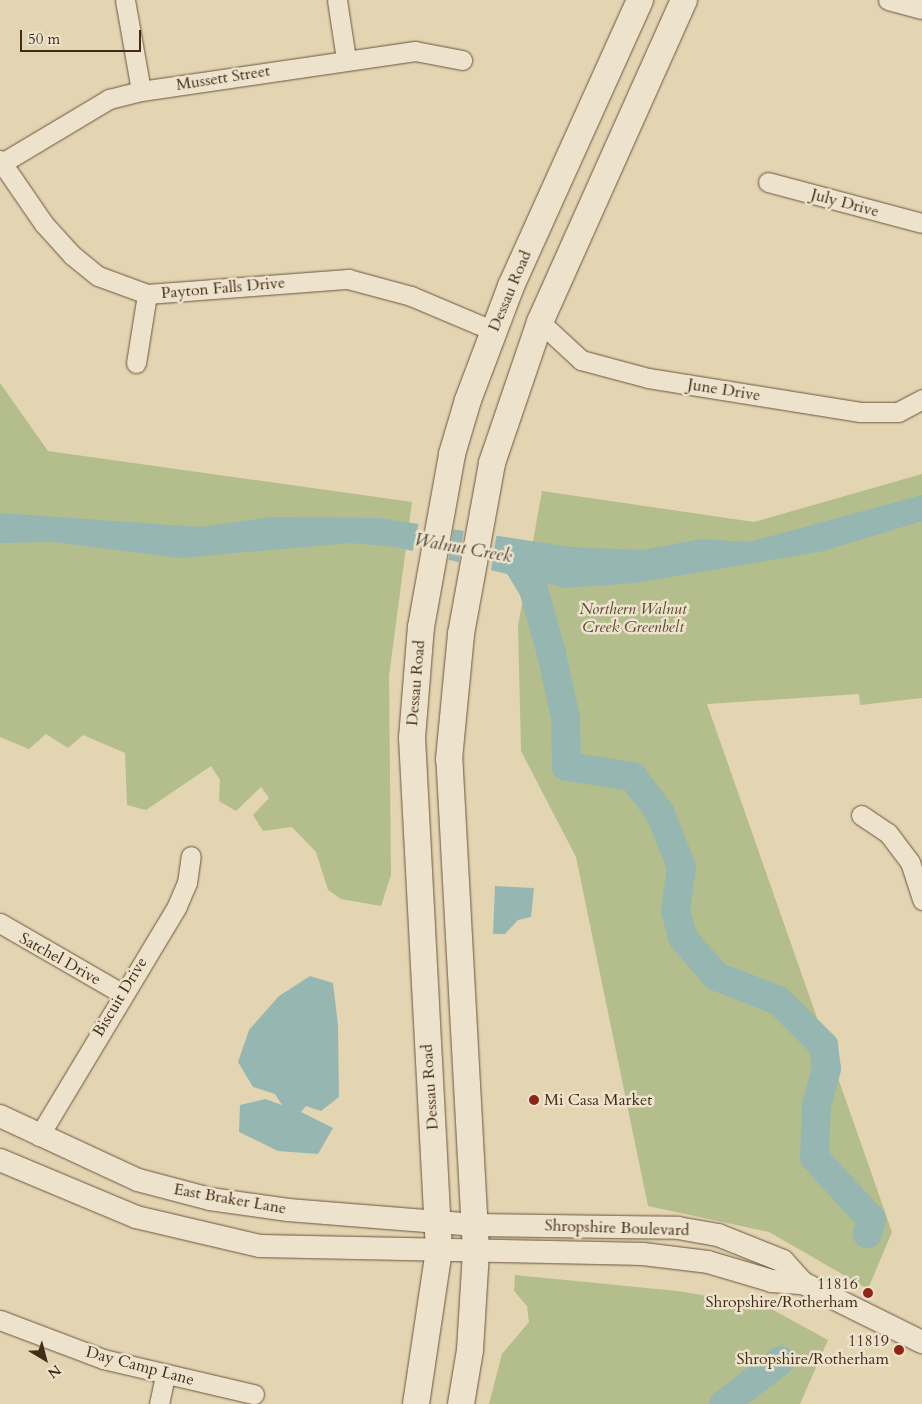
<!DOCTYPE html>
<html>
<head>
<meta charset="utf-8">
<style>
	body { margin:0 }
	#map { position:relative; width:922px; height:1404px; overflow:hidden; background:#e3d4b2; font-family:Cardo,serif }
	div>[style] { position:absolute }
	.green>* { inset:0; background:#b4bd8c }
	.water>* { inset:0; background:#96b7b1 }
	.pier>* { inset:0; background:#e3d4b2; transform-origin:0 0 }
	.river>* { height:29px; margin:-14.5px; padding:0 14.5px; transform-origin:14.5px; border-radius:14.5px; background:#96b7b1 }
	.roads { filter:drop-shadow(0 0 1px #6c553c) drop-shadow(0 0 1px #6c553c) }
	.minor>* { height:19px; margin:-9.5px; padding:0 9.5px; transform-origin:9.5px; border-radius:9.5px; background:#ede3cd }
	.tertiary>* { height:22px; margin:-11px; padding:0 11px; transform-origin:11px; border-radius:11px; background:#ede3cd }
	.secondary>* { height:26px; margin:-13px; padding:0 13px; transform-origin:13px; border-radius:13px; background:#ede3cd }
	.dots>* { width:14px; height:14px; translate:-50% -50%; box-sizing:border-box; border:2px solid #ede3cd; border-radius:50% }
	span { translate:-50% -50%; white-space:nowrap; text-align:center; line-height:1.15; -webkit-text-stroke:5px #ede3cd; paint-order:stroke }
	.street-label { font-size:16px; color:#442b15 }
	.park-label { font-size:16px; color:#5a482d; font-style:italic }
	.poi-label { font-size:16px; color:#442b15 }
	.left { translate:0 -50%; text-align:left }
	.right { translate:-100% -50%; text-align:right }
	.water-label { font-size:18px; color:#544734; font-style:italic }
	.north { position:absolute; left:20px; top:1334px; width:50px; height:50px; -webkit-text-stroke:4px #ede3cd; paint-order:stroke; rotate:143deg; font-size:14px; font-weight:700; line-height:20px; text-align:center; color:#442b15 }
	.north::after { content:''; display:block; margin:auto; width:18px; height:22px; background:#442b15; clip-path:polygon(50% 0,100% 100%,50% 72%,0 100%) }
	.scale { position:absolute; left:20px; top:30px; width:121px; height:22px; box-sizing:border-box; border:2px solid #442b15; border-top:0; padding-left:6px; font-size:15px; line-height:18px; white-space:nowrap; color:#442b15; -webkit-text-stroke:4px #ede3cd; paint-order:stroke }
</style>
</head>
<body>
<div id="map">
	<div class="green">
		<i style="clip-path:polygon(0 383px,48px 451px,412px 502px,389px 676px,391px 875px,381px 906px,341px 899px,328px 890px,316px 852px,292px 827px,263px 831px,253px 815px,269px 798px,261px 787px,236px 811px,219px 801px,220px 780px,211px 766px,146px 810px,127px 805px,125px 753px,83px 735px,68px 748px,46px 734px,29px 749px,0 737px)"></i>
		<i style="clip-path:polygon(922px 474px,922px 698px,860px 705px,859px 694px,707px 704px,892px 1232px,868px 1289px,769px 1232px,648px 1206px,576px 857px,521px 751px,518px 626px,542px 491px,754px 522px)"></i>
		<i style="clip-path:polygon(515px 1275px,677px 1291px,764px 1305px,828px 1340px,800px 1404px,489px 1404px,502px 1354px,529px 1322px,527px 1306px,514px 1291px)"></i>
	</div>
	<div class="water">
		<i style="clip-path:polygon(922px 495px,922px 521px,824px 551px,635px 583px,565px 588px,396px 547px,350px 543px,180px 558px,53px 542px,0 543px,0 513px,200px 527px,272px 517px,379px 518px,572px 547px,643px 550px,700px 539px,749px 542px)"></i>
		<i style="clip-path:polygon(495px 886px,534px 888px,531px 917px,518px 920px,505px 934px,493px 934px)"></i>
		<i style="clip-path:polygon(310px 976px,333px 983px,338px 1025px,339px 1097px,321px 1111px,306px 1106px,301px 1112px,333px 1128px,318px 1154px,278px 1151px,239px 1132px,240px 1105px,265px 1099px,282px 1105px,275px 1094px,253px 1087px,238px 1062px,249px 1030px,279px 996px)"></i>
	</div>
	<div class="pier">
		<i style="clip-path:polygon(419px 522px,454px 527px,448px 563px,412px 554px)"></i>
		<i style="left:464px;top:529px;width:33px;height:38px;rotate:9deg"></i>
	</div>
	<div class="river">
		<i style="left:515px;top:559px;width:35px;rotate:59deg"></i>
		<i style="left:533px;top:589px;width:66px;rotate:74.3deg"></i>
		<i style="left:551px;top:653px;width:66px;rotate:77.7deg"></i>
		<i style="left:565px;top:717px;width:49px;rotate:88.8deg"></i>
		<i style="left:566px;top:766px;width:67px;rotate:8.6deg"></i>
		<i style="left:632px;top:776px;width:46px;rotate:52.9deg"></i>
		<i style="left:660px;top:813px;width:58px;rotate:68.7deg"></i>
		<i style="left:681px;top:867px;width:43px;rotate:97.9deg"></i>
		<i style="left:675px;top:910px;width:28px;rotate:75deg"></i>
		<i style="left:682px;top:937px;width:52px;rotate:48.9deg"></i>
		<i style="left:716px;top:976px;width:66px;rotate:21.2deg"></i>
		<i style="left:778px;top:1000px;width:64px;rotate:45deg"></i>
		<i style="left:823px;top:1045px;width:23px;rotate:83deg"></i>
		<i style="left:826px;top:1068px;width:38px;rotate:105deg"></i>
		<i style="left:816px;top:1105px;width:52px;rotate:92.2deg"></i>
		<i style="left:814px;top:1157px;width:84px;rotate:47.4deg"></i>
		<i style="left:871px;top:1219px;width:15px;rotate:106deg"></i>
		<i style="left:723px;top:1404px;width:72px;rotate:-37.7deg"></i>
	</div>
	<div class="roads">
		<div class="minor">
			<i style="left:125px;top:0;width:92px;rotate:80deg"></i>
			<i style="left:337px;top:0;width:60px;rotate:81.3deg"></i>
			<i style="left:888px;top:0;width:35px;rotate:15deg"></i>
			<i style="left:0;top:160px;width:78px;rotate:55.5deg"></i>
			<i style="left:44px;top:224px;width:42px;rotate:47.9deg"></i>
			<i style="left:72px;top:255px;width:33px;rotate:39deg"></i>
			<i style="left:98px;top:276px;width:52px;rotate:20.2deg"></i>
			<i style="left:147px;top:294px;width:202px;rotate:-4.3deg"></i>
			<i style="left:348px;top:279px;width:65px;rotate:15.1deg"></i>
			<i style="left:411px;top:296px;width:90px;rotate:22.9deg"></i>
			<i style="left:2px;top:163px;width:125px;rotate:-30.9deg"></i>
			<i style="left:109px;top:99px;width:33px;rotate:-14deg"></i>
			<i style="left:141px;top:91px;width:277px;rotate:-8.3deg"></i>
			<i style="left:415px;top:51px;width:48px;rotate:10.8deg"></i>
			<i style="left:768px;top:182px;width:159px;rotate:14.9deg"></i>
			<i style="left:540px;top:322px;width:56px;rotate:42.8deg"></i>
			<i style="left:581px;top:360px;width:69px;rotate:15deg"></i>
			<i style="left:648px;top:378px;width:215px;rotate:9.1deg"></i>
			<i style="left:860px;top:412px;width:38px"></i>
			<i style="left:898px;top:412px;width:27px;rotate:-28deg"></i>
			<i style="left:136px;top:363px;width:70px;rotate:-80.9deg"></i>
			<i style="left:861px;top:815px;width:32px;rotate:34deg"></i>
			<i style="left:888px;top:833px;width:36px;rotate:53deg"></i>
			<i style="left:910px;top:862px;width:40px;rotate:72deg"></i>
			<i style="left:0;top:923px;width:140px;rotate:30deg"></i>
			<i style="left:39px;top:1136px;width:268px;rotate:-59deg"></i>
			<i style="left:177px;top:906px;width:25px;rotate:-67deg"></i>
			<i style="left:187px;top:883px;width:27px;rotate:-82deg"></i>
			<i style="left:0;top:1320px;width:110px;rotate:20.7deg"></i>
			<i style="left:103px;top:1359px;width:155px;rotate:13.1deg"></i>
			<i style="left:159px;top:1404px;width:29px;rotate:-78deg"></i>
		</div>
		<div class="tertiary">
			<i style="left:0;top:1116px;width:152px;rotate:24.9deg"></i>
			<i style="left:138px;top:1180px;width:74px;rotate:14.8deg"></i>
			<i style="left:210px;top:1199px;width:79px;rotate:8deg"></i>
			<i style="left:288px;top:1210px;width:188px;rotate:4.6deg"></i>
			<i style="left:475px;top:1225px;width:203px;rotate:0.8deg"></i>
			<i style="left:678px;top:1228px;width:41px;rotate:9.9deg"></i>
			<i style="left:718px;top:1235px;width:70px;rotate:21.8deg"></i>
			<i style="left:783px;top:1261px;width:30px;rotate:48deg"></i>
			<i style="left:803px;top:1283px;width:133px;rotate:26.4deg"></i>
			<i style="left:0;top:1160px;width:147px;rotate:22.7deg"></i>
			<i style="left:136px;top:1217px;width:127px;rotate:13.2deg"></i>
			<i style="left:260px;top:1246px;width:383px;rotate:1.2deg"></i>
			<i style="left:643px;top:1254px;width:65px;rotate:7deg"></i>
			<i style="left:708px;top:1262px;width:67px;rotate:16.5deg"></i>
			<i style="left:772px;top:1281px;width:31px;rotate:4deg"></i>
		</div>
		<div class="secondary">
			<i style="left:416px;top:1404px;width:155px;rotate:-81.5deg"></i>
			<i style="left:439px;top:1251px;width:514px;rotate:-93.01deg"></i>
			<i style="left:412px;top:738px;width:111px;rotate:-85.4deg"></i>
			<i style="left:421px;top:627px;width:176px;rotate:-79.8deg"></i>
			<i style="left:452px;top:454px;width:56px;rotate:-73.5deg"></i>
			<i style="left:468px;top:400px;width:122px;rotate:-69.3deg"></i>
			<i style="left:511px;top:286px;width:314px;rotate:-65.7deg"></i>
			<i style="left:461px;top:1404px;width:55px;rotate:-80.5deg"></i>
			<i style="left:470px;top:1350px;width:99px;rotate:-86.5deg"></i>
			<i style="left:476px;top:1251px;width:493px;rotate:-93.1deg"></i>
			<i style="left:449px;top:759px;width:126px;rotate:-84.5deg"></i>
			<i style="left:461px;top:634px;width:174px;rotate:-79.7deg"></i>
			<i style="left:492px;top:463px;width:149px;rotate:-71.2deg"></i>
			<i style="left:540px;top:322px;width:353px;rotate:-65.9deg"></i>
		</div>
	</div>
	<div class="dots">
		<i style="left:534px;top:1100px;background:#8f2418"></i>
		<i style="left:868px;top:1293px;background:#8f2418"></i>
		<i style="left:899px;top:1350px;background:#8f2418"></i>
	</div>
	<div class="street-label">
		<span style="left:223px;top:78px;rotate:-9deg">Mussett Street</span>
		<span style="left:845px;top:203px;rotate:15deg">July Drive</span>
		<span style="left:223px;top:288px;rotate:-5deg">Payton Falls Drive</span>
		<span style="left:510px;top:291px;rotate:-67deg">Dessau Road</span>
		<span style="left:724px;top:390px;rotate:9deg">June Drive</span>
		<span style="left:416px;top:683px;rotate:-85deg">Dessau Road</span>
		<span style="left:60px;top:959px;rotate:29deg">Satchel Drive</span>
		<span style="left:120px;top:997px;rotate:-59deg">Biscuit Drive</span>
		<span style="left:430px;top:1087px;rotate:-94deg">Dessau Road</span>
		<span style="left:230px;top:1199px;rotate:10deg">East Braker Lane</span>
		<span style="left:617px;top:1228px;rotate:2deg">Shropshire Boulevard</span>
		<span style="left:140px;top:1366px;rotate:15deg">Day Camp Lane</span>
	</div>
	<div class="park-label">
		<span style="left:633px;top:618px">Northern Walnut<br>Creek Greenbelt</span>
	</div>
	<div class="poi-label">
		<span class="left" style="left:544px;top:1100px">Mi Casa Market</span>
		<span class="right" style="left:858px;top:1293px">11816<br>Shropshire/Rotherham</span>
		<span class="right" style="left:889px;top:1350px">11819<br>Shropshire/Rotherham</span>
	</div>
	<div class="water-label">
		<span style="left:463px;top:549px;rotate:10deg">Walnut Creek</span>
	</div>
	<div class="north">N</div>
	<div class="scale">50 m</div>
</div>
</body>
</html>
